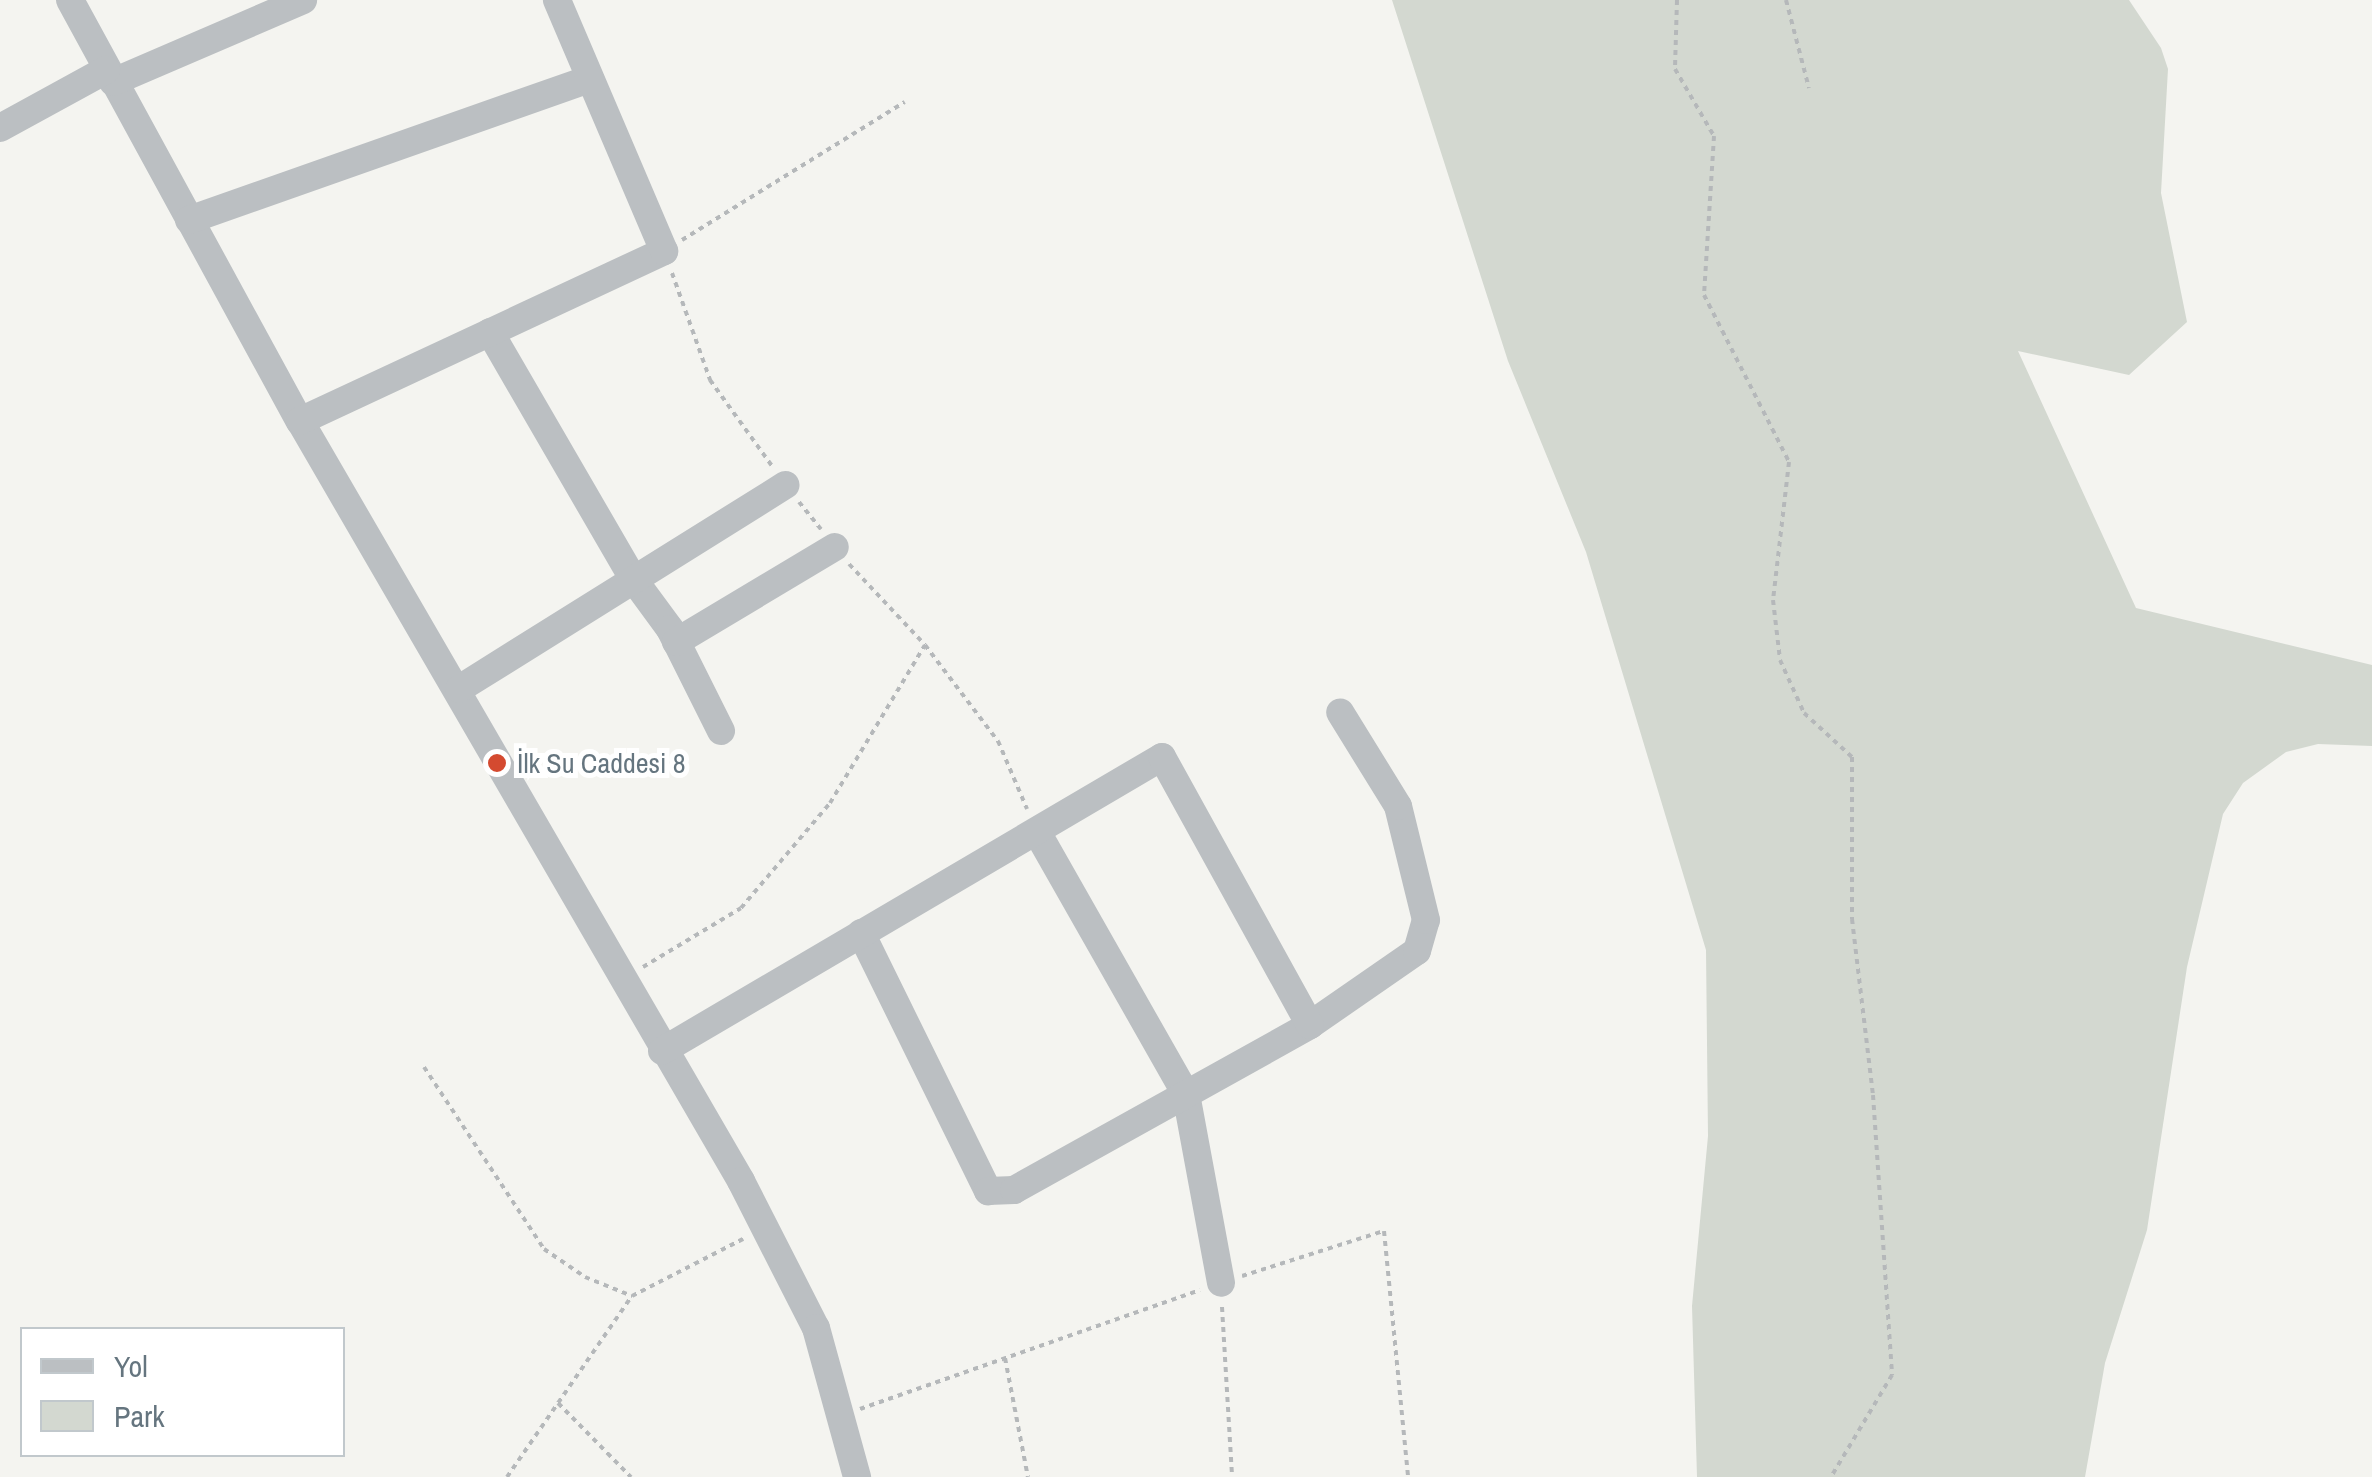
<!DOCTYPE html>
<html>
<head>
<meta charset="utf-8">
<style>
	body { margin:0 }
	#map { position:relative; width:2372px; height:1477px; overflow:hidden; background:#f4f4f0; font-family:"Archivo Narrow",sans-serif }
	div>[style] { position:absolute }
	.green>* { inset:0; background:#d3d8d0 }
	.path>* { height:4px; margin-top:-2px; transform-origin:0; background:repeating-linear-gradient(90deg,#b5b8ba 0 5px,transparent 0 10px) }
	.minor>* { height:28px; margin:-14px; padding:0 14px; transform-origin:14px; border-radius:14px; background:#bbbfc2 }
	.dots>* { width:28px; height:28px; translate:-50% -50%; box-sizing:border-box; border:5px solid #fff; border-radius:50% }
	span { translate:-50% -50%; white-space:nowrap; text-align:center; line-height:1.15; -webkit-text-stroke:10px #fff; paint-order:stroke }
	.poi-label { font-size:28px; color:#65757f }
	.left { translate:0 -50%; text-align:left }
	.legend { position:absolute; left:20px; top:1327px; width:325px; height:130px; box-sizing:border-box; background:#fff; border:2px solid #c1c8cc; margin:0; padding:12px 18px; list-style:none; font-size:30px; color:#65757f }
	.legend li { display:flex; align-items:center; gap:20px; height:50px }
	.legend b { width:50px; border:2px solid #c1c8cc }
</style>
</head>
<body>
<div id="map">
	<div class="green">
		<i style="clip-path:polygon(1392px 0,2129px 0,2161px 48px,2168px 69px,2161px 193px,2187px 322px,2129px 375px,2018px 351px,2136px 608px,2372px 665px,2372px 746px,2318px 744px,2286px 752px,2243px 783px,2223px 814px,2187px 967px,2147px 1230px,2105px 1363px,2085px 1477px,1697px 1477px,1692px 1306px,1708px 1136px,1706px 950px,1586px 552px,1508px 361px)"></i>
	</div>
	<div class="path">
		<i style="left:1677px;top:0;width:69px;rotate:91.7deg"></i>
		<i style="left:1675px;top:69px;width:78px;rotate:59.8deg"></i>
		<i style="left:1714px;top:136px;width:159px;rotate:93.6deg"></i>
		<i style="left:1704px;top:295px;width:187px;rotate:63deg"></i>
		<i style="left:1789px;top:462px;width:139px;rotate:96.6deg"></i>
		<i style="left:1773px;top:600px;width:60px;rotate:83.3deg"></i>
		<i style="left:1780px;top:660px;width:58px;rotate:65.6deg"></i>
		<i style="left:1804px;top:713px;width:65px;rotate:42.5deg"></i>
		<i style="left:1852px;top:757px;width:162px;rotate:90deg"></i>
		<i style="left:1852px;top:919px;width:177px;rotate:83.2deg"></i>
		<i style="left:1873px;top:1095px;width:281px;rotate:86.1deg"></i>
		<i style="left:1892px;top:1375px;width:119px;rotate:120.9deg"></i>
		<i style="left:1786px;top:0;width:91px;rotate:75.4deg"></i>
		<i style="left:682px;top:240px;width:262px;rotate:-31.8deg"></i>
		<i style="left:672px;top:273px;width:114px;rotate:70.4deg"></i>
		<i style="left:710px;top:380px;width:106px;rotate:54.2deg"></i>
		<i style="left:799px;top:502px;width:35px;rotate:51deg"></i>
		<i style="left:849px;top:564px;width:111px;rotate:46.8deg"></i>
		<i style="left:925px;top:645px;width:121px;rotate:52.8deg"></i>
		<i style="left:998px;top:741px;width:74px;rotate:66.9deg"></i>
		<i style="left:643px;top:967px;width:114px;rotate:-31deg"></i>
		<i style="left:741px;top:908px;width:138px;rotate:-49.7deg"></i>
		<i style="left:830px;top:803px;width:184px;rotate:-59deg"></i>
		<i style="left:424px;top:1067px;width:218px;rotate:56.6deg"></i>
		<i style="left:544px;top:1249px;width:50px;rotate:34.3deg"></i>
		<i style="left:585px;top:1277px;width:51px;rotate:22deg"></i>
		<i style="left:1242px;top:1276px;width:149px;rotate:-17.6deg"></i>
		<i style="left:1384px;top:1231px;width:247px;rotate:84.4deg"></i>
		<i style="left:1222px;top:1307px;width:170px;rotate:86.6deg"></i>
		<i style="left:1005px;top:1358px;width:121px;rotate:79.1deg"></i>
		<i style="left:558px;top:1403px;width:104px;rotate:45.4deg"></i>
		<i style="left:860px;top:1409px;width:360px;rotate:-19.3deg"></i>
		<i style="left:507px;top:1477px;width:220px;rotate:-55.4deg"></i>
		<i style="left:632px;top:1296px;width:125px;rotate:-27.2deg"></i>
	</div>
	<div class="minor">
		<i style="left:70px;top:0;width:480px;rotate:61.4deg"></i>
		<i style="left:300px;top:421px;width:879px;rotate:59.87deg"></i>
		<i style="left:741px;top:1181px;width:165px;rotate:63deg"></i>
		<i style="left:816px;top:1328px;width:155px;rotate:74.6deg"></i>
		<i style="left:113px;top:82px;width:207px;rotate:-23.3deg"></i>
		<i style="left:0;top:128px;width:121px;rotate:-28.7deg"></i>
		<i style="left:189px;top:220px;width:425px;rotate:-19.4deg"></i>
		<i style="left:490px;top:332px;width:287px;rotate:59.9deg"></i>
		<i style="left:634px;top:580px;width:61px;rotate:53.7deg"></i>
		<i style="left:670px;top:629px;width:114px;rotate:63.4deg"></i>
		<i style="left:300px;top:421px;width:402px;rotate:-25deg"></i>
		<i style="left:664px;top:251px;width:273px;rotate:-113.1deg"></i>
		<i style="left:676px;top:642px;width:185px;rotate:-30.9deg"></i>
		<i style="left:459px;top:689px;width:385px;rotate:-32deg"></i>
		<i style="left:1037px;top:832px;width:301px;rotate:60.4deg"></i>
		<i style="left:1186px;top:1094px;width:192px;rotate:79.5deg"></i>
		<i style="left:861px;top:933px;width:288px;rotate:63.8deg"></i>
		<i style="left:988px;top:1191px;width:26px;rotate:-2deg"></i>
		<i style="left:1014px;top:1190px;width:339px;rotate:-29.1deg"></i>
		<i style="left:1310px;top:1025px;width:130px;rotate:-34.7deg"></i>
		<i style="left:1417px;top:951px;width:32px;rotate:-74deg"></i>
		<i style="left:1426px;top:920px;width:117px;rotate:-103.8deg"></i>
		<i style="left:1398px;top:806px;width:110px;rotate:-121.7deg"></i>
		<i style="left:662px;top:1051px;width:580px;rotate:-30.46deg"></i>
		<i style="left:1162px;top:757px;width:306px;rotate:61.1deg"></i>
	</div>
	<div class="dots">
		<i style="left:497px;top:763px;background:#d44a30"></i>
	</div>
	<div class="poi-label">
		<span class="left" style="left:517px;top:763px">İlk Su Caddesi 8</span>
	</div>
	<ul class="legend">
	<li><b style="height:12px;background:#bbbfc2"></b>Yol</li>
	<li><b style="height:28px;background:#d3d8d0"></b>Park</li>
	</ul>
</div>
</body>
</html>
